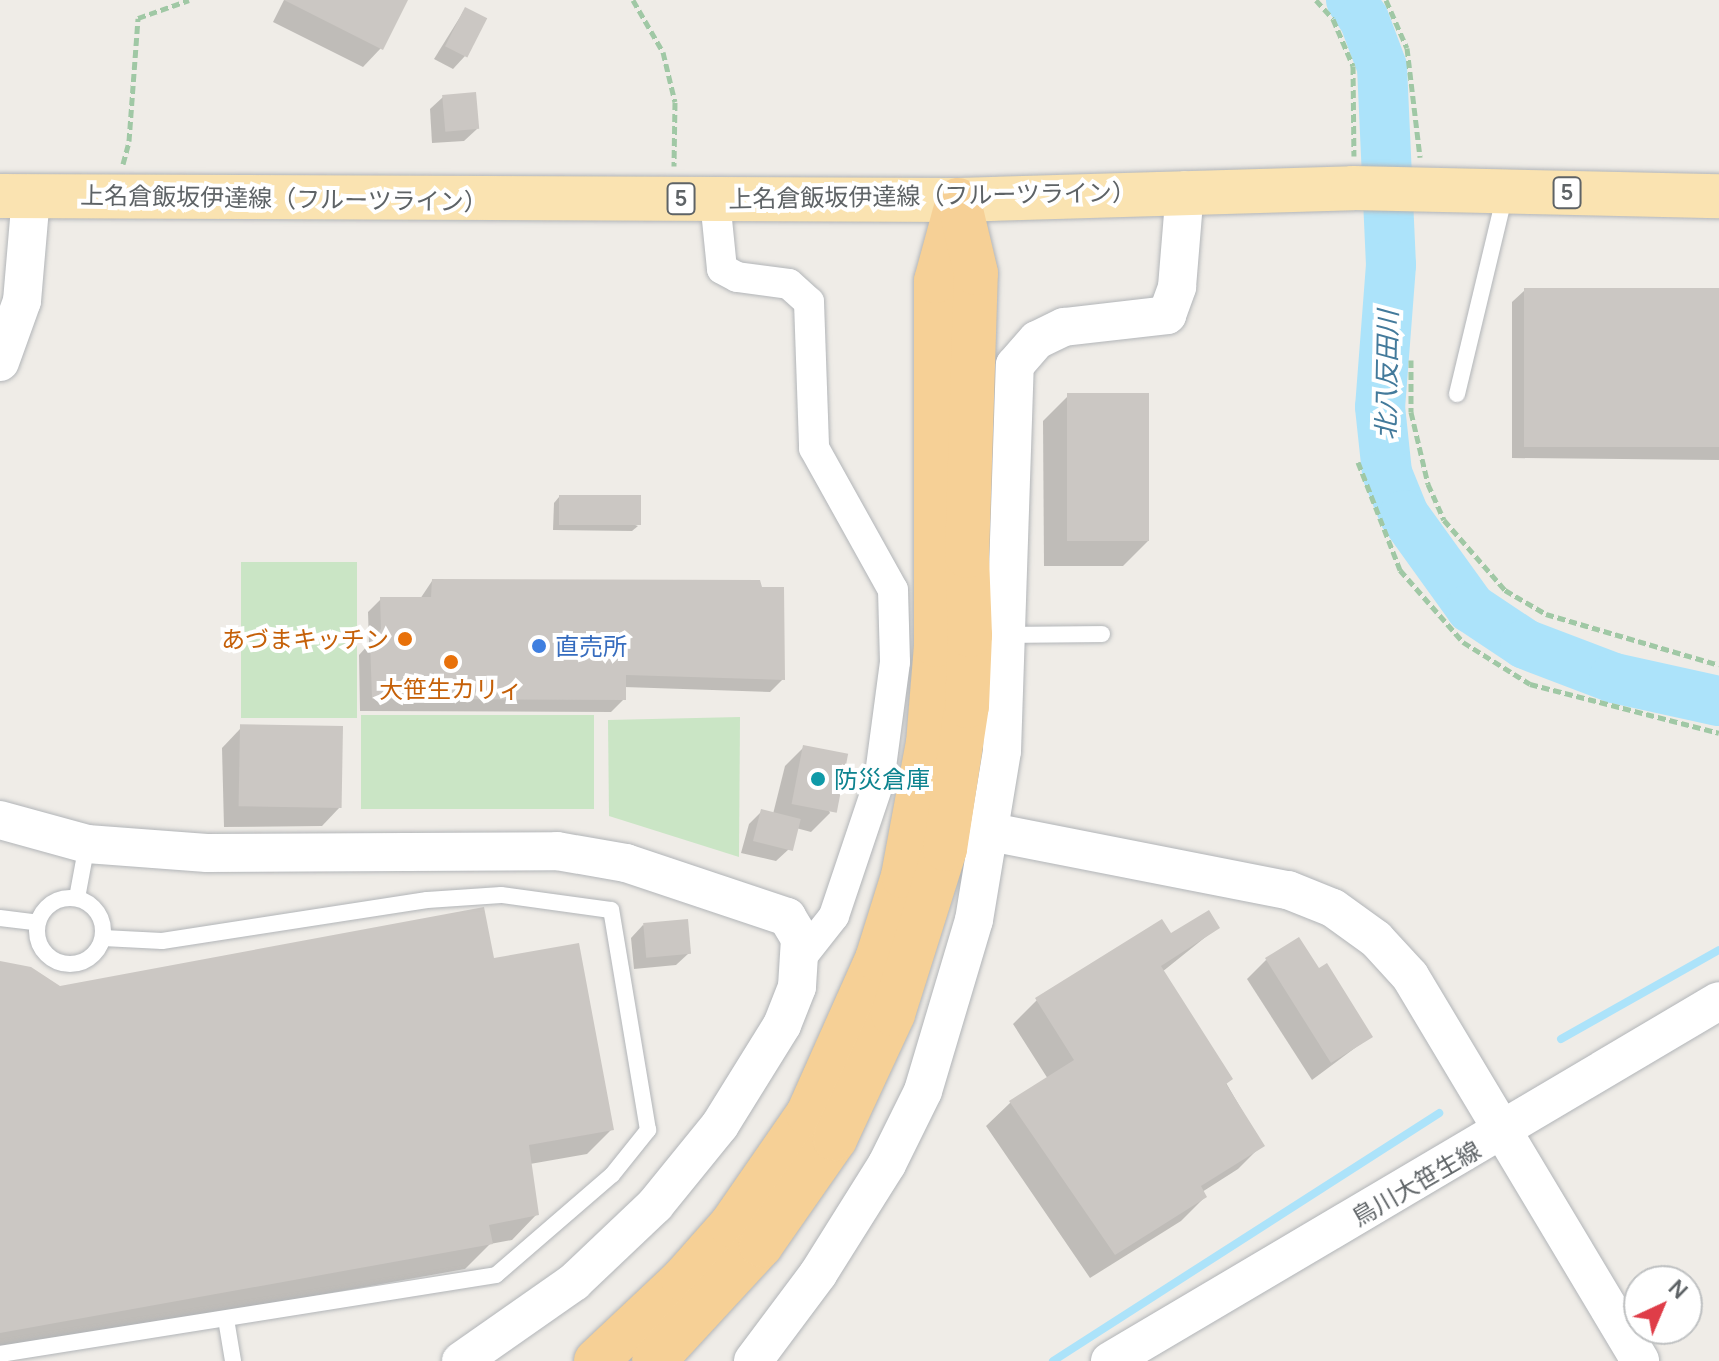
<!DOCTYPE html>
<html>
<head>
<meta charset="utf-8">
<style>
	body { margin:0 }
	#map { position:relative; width:1719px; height:1361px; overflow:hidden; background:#efece7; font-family:Manrope,"Noto Sans JP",sans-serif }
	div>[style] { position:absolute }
	.green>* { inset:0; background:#cae5c5; transform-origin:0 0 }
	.shadow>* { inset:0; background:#0003 }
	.stream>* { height:8px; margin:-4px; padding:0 4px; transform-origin:4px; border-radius:4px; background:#ace3fa }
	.river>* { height:50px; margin:-25px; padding:0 25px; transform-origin:25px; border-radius:25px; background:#ace3fa }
	.building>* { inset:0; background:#cbc7c3; transform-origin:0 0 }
	.path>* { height:5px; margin-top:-2.5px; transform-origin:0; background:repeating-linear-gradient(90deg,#a0c8a5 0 8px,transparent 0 12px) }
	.roads { filter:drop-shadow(0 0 2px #b2b5b8) drop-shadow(0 0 2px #b2b5b8) }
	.service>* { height:16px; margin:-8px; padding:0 8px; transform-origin:8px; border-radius:8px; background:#fff }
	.service>.ring { margin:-8px; padding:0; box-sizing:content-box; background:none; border:16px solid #fff; border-radius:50% }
	.minor>* { height:30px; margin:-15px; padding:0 15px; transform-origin:15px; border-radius:15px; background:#fff }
	.tertiary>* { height:38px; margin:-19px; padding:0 19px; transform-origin:19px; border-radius:19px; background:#fff }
	.primary>* { height:44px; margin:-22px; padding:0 22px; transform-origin:22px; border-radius:22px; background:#fae3b1 }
	.motorway>* { height:44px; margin:-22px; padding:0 22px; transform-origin:22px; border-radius:22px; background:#f6d096 }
	.dots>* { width:22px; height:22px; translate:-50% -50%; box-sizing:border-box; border:4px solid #fff; border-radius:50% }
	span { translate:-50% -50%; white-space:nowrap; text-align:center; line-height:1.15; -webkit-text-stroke:8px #fff; paint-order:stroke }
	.shield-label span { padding:2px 6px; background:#fff; border:2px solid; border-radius:6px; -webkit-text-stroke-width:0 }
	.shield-label { font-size:22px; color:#5e6366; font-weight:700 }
	.street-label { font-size:24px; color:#5e6366 }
	.food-label { font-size:24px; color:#c56008 }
	.right { translate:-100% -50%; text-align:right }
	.shop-label { font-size:24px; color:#366cbe }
	.left { translate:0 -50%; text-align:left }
	.culture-label { font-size:24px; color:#0d838f }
	.water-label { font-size:26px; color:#437a9b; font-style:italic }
	.north { position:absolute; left:1623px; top:1265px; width:80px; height:80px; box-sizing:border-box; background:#fff; border:2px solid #bfc1c2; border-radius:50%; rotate:44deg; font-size:22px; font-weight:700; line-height:32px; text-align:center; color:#5e6366 }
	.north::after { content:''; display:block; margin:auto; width:28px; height:36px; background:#df3d48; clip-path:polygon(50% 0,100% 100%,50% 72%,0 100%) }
</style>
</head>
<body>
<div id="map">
	<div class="green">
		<i style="left:241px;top:562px;width:116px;height:156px"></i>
		<i style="left:361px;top:715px;width:233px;height:94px"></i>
		<i style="clip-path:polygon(740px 717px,739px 857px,609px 816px,608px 720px)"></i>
	</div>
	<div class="shadow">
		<i style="clip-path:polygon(284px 0,406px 0,381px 48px,363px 67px,273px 22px)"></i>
		<i style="clip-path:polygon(465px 9px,465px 56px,453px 69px,434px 59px)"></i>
		<i style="clip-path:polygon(443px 97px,477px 129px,464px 141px,432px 143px,430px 109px)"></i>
		<i style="clip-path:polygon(1525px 290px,1719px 291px,1719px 460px,1512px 458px,1512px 302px)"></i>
		<i style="clip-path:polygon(1068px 396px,1148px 541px,1123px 566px,1044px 566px,1043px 421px)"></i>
		<i style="clip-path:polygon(559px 497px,638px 526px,632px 531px,553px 530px,554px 503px)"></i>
		<i style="clip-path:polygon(432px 581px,783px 679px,770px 692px,624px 687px,624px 699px,611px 712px,360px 711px,359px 655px,369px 644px,368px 612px,381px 599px,420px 599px)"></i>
		<i style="clip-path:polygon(240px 729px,340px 807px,322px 826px,224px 827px,222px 748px)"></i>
		<i style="clip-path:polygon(804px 747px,830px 813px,811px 832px,796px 828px,789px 849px,776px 861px,741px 853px,749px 824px,762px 811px,773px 814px,785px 766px)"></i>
		<i style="clip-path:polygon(643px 925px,689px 953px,676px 965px,634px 969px,631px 938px)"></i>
		<i style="clip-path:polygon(1218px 927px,1162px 972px,1262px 1145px,1238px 1169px,1202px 1192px,1205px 1197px,1181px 1221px,1090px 1278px,986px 1126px,1010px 1103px,1048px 1079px,1013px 1024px,1037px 1000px,1171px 936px)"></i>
		<i style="clip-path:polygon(1266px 960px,1318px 970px,1371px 1036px,1312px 1080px,1247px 979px)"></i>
		<i style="clip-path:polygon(492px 961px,612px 1129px,587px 1154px,530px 1164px,537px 1214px,512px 1240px,490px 1244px,465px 1269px,0 1352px,0 963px,60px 988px)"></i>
	</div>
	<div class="stream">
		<i style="left:1561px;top:1039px;width:181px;rotate:-29.4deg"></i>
		<i style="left:1053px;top:1361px;width:459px;rotate:-32.7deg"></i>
	</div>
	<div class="river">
		<i style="left:1351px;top:0;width:23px;rotate:56deg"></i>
		<i style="left:1364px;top:19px;width:51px;rotate:69.4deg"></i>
		<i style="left:1382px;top:67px;width:198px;rotate:87.4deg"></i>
		<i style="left:1391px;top:265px;width:142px;rotate:94.4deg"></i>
		<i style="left:1380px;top:407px;width:66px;rotate:83.9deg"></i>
		<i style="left:1387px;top:473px;width:45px;rotate:68deg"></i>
		<i style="left:1404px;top:515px;width:115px;rotate:54.2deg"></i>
		<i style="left:1471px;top:608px;width:65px;rotate:33.7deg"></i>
		<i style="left:1525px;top:644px;width:95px;rotate:20.9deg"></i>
		<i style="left:1614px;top:678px;width:107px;rotate:12.4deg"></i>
	</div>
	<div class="building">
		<i style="clip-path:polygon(284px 0,408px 0,383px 50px)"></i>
		<i style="left:465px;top:7px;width:25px;height:44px;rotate:27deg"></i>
		<i style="left:476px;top:92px;width:37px;height:34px;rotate:85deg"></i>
		<i style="left:1524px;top:288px;width:195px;height:159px"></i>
		<i style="left:1149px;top:393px;width:148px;height:82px;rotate:90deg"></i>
		<i style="left:559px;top:495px;width:82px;height:30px"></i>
		<i style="clip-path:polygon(432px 579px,760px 580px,762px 587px,784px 587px,785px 680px,626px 675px,626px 700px,372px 699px,370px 641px,381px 629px,380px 597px,431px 597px)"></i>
		<i style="left:343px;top:726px;width:82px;height:103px;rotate:91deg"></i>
		<i style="left:803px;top:745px;width:46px;height:60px;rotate:11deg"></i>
		<i style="left:761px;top:809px;width:41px;height:33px;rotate:14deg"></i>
		<i style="clip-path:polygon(484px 907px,494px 958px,579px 943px,614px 1130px,529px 1145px,539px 1215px,489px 1225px,493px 1244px,0 1333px,0 961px,31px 967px,60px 986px)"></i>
		<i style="clip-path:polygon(1209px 910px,1220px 928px,1161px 966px,1233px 1079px,1226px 1084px,1265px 1146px,1201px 1186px,1207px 1197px,1115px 1255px,1009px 1101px,1074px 1060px,1035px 998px,1162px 919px,1171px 933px)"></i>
		<i style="left:688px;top:919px;width:35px;height:45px;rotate:85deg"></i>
		<i style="clip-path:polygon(1299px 937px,1319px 968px,1327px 963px,1373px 1037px,1331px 1063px,1265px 958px)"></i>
	</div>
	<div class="path">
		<i style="left:633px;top:0;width:60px;rotate:60deg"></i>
		<i style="left:663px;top:52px;width:51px;rotate:76.5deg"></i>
		<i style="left:675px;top:102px;width:64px;rotate:90.9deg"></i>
		<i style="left:1316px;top:0;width:25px;rotate:48deg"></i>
		<i style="left:1333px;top:19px;width:51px;rotate:66.9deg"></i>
		<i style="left:1353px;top:66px;width:90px;rotate:89.4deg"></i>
		<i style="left:1386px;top:0;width:52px;rotate:66.4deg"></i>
		<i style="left:1407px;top:48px;width:110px;rotate:83.2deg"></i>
		<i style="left:123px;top:164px;width:24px;rotate:-75deg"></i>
		<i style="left:129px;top:141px;width:123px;rotate:-85.8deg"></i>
		<i style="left:138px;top:18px;width:54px;rotate:-19.4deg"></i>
		<i style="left:1411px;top:360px;width:52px;rotate:90deg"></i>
		<i style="left:1411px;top:412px;width:74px;rotate:76.7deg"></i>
		<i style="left:1428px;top:484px;width:39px;rotate:66deg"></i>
		<i style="left:1444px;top:520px;width:93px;rotate:48.9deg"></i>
		<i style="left:1505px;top:590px;width:48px;rotate:30.3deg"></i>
		<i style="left:1546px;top:614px;width:180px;rotate:16.4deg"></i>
		<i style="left:1358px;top:462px;width:116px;rotate:68.7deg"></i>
		<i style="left:1400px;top:570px;width:96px;rotate:48.8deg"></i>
		<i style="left:1463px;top:642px;width:79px;rotate:32.1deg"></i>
		<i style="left:1530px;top:684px;width:195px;rotate:14.5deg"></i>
	</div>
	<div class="roads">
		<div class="service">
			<i style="left:1457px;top:394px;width:206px;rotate:-76.5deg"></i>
			<i style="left:1008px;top:635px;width:94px;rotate:-0.6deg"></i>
			<i style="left:77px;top:898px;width:55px;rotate:-79.5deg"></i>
			<i class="ring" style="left:37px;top:898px;width:50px;height:50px"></i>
			<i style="left:0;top:918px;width:38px;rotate:7deg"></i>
			<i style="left:226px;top:1319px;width:43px;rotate:80.5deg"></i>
			<i style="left:0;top:1354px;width:502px;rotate:-9.05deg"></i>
			<i style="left:496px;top:1275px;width:153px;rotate:-40.8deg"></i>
			<i style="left:612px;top:1175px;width:58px;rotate:-51.3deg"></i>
			<i style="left:648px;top:1130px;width:223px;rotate:-99.5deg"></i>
			<i style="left:611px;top:910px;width:111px;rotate:-172.2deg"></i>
			<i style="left:501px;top:895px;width:74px;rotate:176.1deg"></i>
			<i style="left:427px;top:900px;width:268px;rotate:171.2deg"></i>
			<i style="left:162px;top:941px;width:59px;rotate:-177.1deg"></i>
		</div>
		<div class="minor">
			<i style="left:715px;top:200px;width:69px;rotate:84.2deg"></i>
			<i style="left:722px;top:269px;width:17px;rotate:28deg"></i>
			<i style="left:737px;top:277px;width:52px;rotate:7.7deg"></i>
			<i style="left:789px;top:284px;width:27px;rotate:42deg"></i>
			<i style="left:809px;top:302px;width:146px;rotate:88deg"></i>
			<i style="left:814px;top:448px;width:162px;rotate:60.9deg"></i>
			<i style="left:893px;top:590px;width:72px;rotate:88.4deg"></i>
			<i style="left:895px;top:662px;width:121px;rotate:97.6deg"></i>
			<i style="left:879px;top:782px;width:141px;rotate:108.6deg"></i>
			<i style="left:834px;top:916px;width:55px;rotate:128.3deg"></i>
		</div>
		<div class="tertiary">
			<i style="left:0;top:362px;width:65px;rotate:-70.2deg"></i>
			<i style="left:22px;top:301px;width:105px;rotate:-85.1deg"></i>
			<i style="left:0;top:820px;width:90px;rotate:15.4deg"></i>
			<i style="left:87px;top:844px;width:120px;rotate:4.3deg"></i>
			<i style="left:207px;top:853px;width:350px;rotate:-0.3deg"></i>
			<i style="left:557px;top:851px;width:70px;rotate:9.9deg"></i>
			<i style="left:626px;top:863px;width:170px;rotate:18.5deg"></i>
			<i style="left:787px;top:917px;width:26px;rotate:59deg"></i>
			<i style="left:800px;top:939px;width:48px;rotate:93.6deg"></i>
			<i style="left:797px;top:987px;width:41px;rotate:111.5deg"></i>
			<i style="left:782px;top:1025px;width:118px;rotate:121.8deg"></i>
			<i style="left:720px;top:1125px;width:103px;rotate:129.1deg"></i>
			<i style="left:655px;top:1205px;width:112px;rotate:136.5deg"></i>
			<i style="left:574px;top:1282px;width:138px;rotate:145deg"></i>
			<i style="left:991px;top:832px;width:303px;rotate:11.1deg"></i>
			<i style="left:1288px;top:890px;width:48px;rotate:21.8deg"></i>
			<i style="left:1333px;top:908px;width:53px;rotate:35.8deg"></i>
			<i style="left:1376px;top:939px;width:50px;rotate:47.4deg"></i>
			<i style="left:1410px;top:976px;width:448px;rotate:59.1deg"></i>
			<i style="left:753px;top:1361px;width:109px;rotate:-53.2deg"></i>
			<i style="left:818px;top:1274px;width:130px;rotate:-57.9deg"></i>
			<i style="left:887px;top:1164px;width:81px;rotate:-63.7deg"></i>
			<i style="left:923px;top:1091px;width:178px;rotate:-73.4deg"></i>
			<i style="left:974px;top:920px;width:171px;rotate:-80.6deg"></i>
			<i style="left:1002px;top:751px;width:386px;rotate:-88.1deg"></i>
			<i style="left:1015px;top:365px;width:33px;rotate:-49deg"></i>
			<i style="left:1037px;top:340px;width:30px;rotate:-26deg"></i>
			<i style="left:1064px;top:327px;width:104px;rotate:-6.6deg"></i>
			<i style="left:1167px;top:315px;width:30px;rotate:-70deg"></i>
			<i style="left:1177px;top:287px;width:97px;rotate:-85.3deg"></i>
			<i style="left:1110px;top:1361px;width:707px;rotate:-30.59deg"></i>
		</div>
		<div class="primary">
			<i style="left:0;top:196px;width:958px;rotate:0.24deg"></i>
			<i style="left:958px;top:200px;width:395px;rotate:-1.7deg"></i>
			<i style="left:1353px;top:188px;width:366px;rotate:1.3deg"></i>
		</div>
		<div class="motorway">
			<i style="left:596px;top:1361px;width:120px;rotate:-43.3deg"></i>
			<i style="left:683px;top:1279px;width:72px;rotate:-48.4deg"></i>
			<i style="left:731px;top:1225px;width:135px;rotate:-55.3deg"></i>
			<i style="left:808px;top:1114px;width:170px;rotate:-66deg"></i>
			<i style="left:877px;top:959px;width:87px;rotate:-72.6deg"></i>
			<i style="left:903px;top:876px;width:135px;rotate:-79.4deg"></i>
			<i style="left:928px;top:743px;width:98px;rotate:-85.3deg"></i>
			<i style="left:936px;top:645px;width:364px;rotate:-90deg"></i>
			<i style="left:936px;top:281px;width:84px;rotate:-74.8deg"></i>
			<i style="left:654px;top:1361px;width:158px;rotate:-47.3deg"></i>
			<i style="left:761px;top:1245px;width:129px;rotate:-55.1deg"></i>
			<i style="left:835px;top:1139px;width:138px;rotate:-65.1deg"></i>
			<i style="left:893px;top:1014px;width:173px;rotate:-72.5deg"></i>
			<i style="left:945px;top:849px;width:145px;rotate:-81.3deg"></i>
			<i style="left:967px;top:706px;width:71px;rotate:-87.6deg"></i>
			<i style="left:970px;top:635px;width:79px;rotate:-92.2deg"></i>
			<i style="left:967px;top:556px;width:283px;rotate:-88.2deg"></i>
			<i style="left:976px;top:273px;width:69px;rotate:-103.4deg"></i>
		</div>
	</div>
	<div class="dots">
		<i style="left:405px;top:639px;background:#e8710a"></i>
		<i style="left:539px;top:646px;background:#3f7fe0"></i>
		<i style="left:451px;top:662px;background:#e8710a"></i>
		<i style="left:818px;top:779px;background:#0f9aa8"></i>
	</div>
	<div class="shield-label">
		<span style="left:1567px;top:193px">5</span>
		<span style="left:681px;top:199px">5</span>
	</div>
	<div class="street-label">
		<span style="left:932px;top:195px;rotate:-1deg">上名倉飯坂伊達線（フルーツライン）</span>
		<span style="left:284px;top:198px;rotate:1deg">上名倉飯坂伊達線（フルーツライン）</span>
		<span style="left:1416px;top:1183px;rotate:-30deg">鳥川大笹生線</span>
	</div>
	<div class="food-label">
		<span class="right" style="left:389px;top:639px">あづまキッチン</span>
		<span style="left:451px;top:689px">大笹生カリィ</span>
	</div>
	<div class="shop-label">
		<span class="left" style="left:555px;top:646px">直売所</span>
	</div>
	<div class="culture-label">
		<span class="left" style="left:834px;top:779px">防災倉庫</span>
	</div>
	<div class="water-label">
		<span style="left:1387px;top:375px;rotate:-89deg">北八反田川</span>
	</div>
	<div class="north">N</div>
</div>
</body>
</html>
